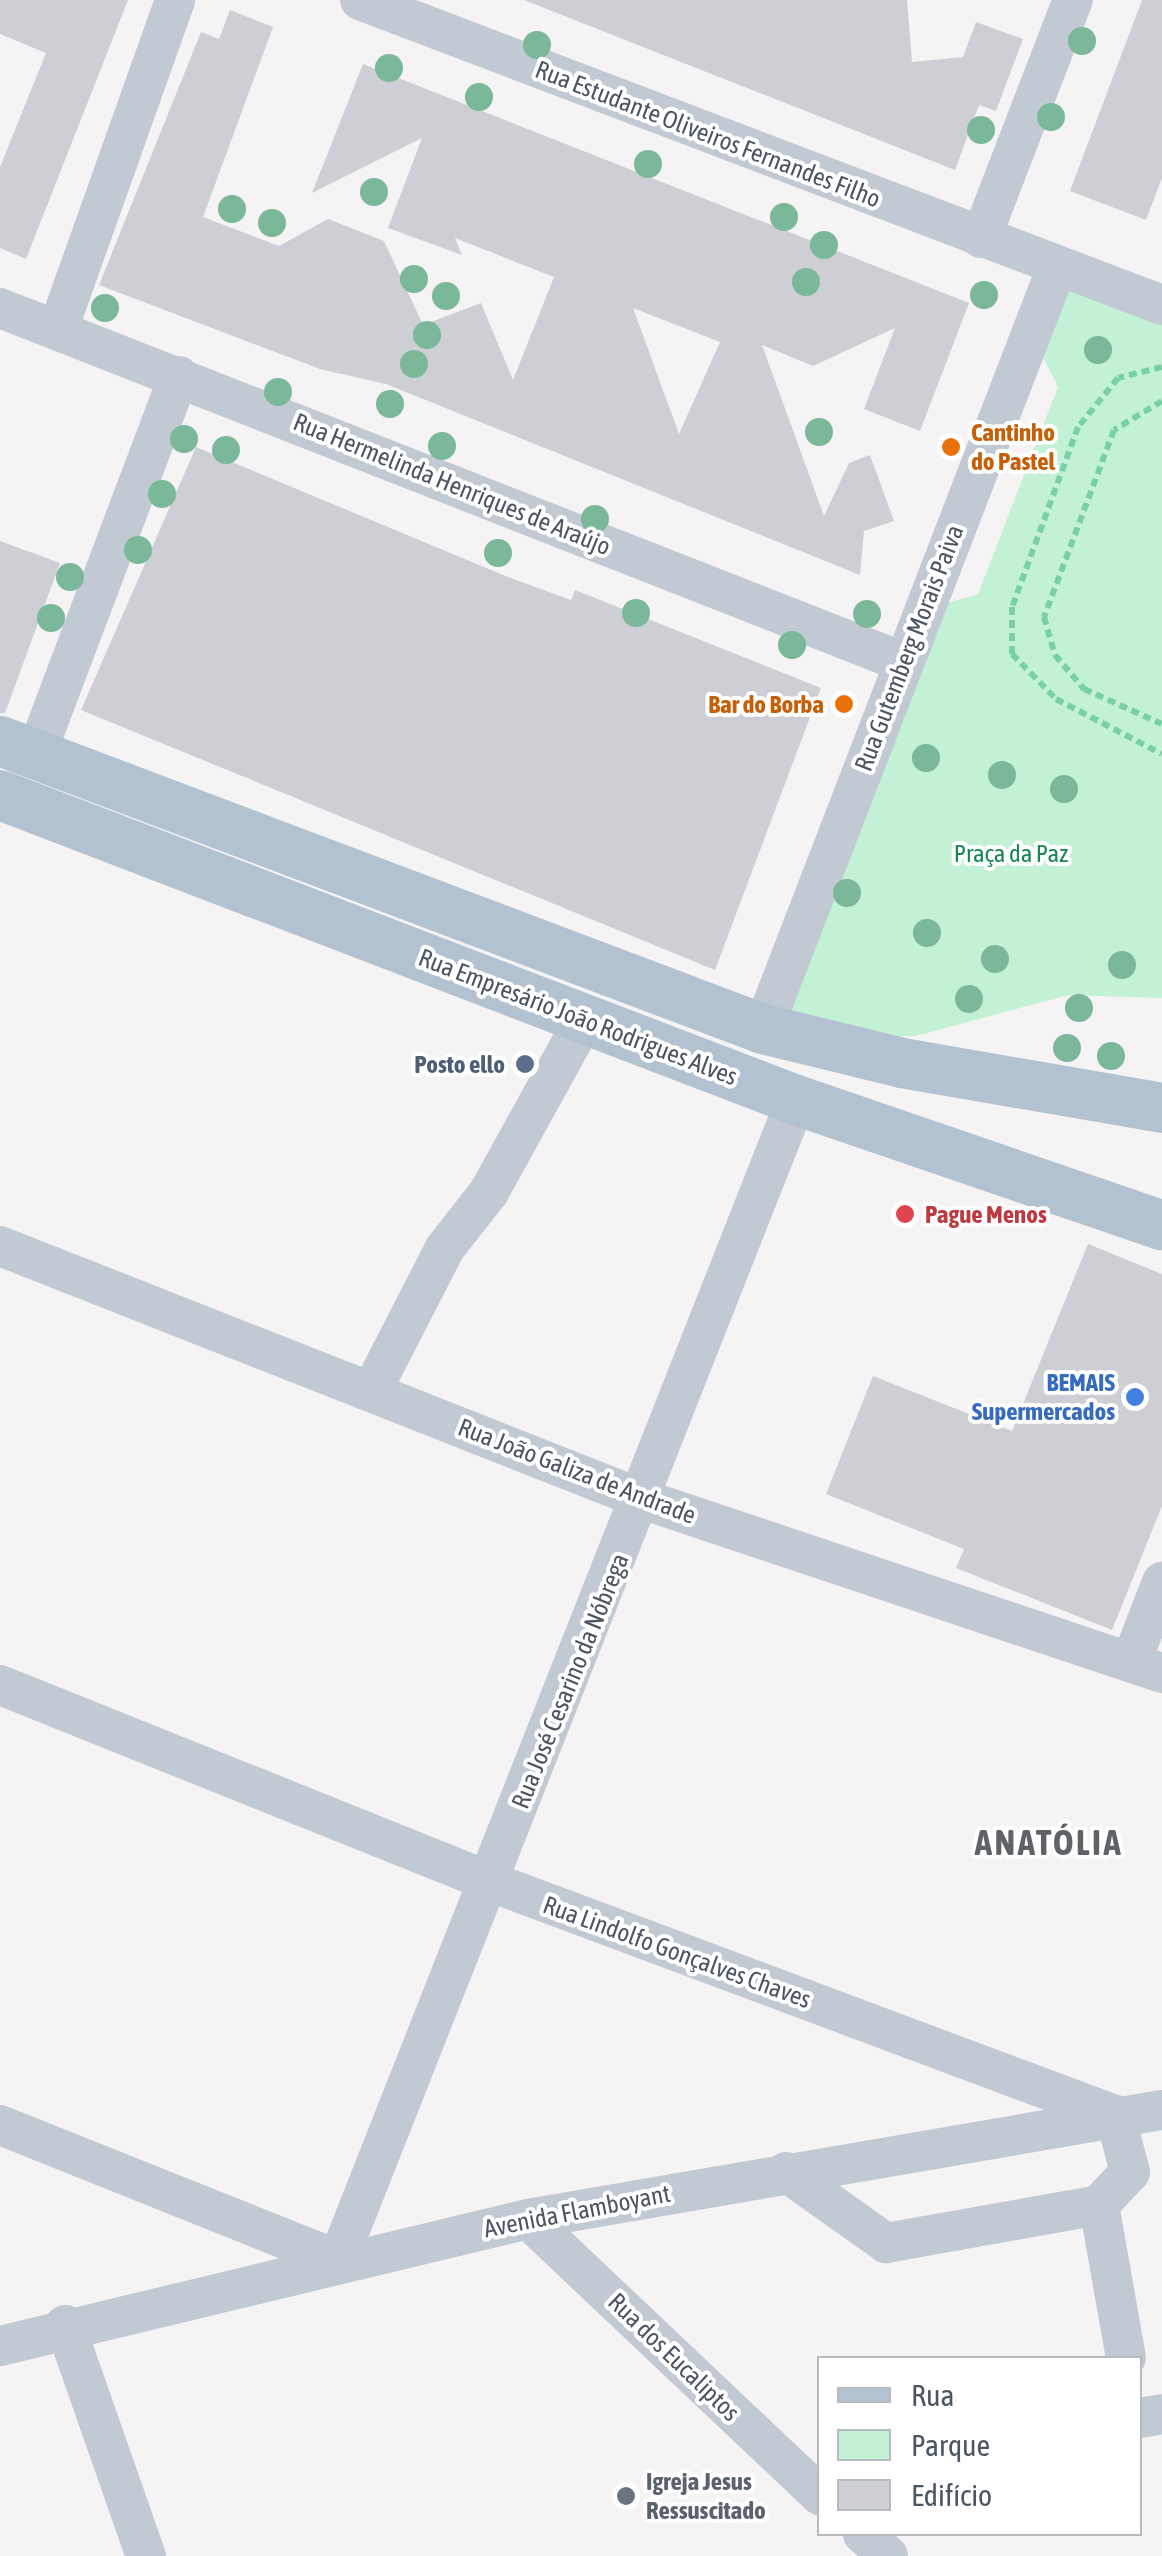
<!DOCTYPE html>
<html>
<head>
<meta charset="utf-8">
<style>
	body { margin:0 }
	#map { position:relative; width:1162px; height:2556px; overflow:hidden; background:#f5f3f3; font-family:"Asap Condensed",sans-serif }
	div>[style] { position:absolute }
	.green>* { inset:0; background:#c3f1d5 }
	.building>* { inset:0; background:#cdcfd5 }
	.path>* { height:6px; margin-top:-3px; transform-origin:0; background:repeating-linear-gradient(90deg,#7ad0a6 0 8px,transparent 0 13px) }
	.minor>* { height:40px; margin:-20px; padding:0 20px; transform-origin:20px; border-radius:20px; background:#c1cad2 }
	.major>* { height:50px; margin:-25px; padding:0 25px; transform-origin:25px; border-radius:25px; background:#b3c2d1 }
	.trees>* { width:28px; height:28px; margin:-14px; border-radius:50%; background:#7bb799 }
	.dots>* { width:28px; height:28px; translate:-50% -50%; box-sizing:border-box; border:5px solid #fff; border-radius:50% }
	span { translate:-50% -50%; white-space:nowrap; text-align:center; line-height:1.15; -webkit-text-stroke:8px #fff; paint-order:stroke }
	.street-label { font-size:25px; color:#4a5661 }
	.food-label { font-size:25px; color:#c56008; font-weight:700 }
	.left { translate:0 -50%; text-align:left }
	.right { translate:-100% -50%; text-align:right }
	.park-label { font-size:25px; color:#17864f }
	.service-label { font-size:25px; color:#4e5e75; font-weight:700 }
	.health-label { font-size:25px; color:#be3a42; font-weight:700 }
	.shop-label { font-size:25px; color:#366cbe; font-weight:700 }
	.worship-label { font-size:25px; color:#5b616d; font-weight:700 }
	.district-label { font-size:35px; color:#5f6368; font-weight:700; letter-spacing:2.5px }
	.legend { position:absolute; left:817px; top:2356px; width:325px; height:180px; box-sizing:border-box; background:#fff; border:2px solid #b7bbc0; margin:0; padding:12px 18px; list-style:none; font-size:30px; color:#4a5661 }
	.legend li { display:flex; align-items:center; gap:20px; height:50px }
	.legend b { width:50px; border:2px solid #b7bbc0 }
</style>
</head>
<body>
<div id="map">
	<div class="green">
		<i style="clip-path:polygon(1071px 282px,1162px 315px,1162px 998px,1068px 995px,916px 1036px,873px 1037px,786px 1018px,941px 605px,978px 594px,1058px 387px,1038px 347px)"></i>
	</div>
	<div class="building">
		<i style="clip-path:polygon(0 0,128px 0,26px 259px,0 248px,0 167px,46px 53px,0 34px)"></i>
		<i style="clip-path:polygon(524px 0,907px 0,912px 62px,963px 57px,976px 22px,1023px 39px,996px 111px,979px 105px,955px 170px)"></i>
		<i style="clip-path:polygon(1142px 0,1162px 0,1162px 178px,1146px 220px,1070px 191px)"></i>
		<i style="clip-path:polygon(evenodd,230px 10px,273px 27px,203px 217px,279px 246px,328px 219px,384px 241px,423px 325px,481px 303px,513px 380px,554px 277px,455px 238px,462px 255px,388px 228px,422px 138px,312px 193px,363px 64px,969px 303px,920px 431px,864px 409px,895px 328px,813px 366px,762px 345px,824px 516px,849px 463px,870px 455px,894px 521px,864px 531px,860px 575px,386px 384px,320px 369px,99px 285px,201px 32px,219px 39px,230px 10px,633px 308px,720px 342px,679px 434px,633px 308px)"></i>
		<i style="clip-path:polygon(196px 447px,508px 577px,571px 600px,575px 590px,821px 688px,715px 970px,81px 710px)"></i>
		<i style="clip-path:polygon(0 541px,60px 563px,5px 713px,0 713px)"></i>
		<i style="clip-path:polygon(1088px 1244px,1162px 1274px,1162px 1506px,1112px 1630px,956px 1568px,964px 1549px,826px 1494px,873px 1376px,1012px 1431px)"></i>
	</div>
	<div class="path">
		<i style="left:1162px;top:367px;width:45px;rotate:166deg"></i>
		<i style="left:1118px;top:378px;width:63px;rotate:129.2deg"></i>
		<i style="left:1078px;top:427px;width:192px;rotate:110.1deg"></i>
		<i style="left:1012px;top:607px;width:47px;rotate:90deg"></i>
		<i style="left:1012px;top:654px;width:63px;rotate:45.6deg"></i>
		<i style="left:1056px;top:699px;width:119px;rotate:27.4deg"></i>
		<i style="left:1162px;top:401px;width:56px;rotate:148.9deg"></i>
		<i style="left:1114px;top:430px;width:200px;rotate:110.5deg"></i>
		<i style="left:1044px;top:617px;width:40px;rotate:74deg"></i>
		<i style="left:1055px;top:655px;width:45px;rotate:49.5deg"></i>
		<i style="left:1084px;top:689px;width:85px;rotate:24.2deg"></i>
	</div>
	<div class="minor">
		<i style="left:360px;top:0;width:858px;rotate:20.82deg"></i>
		<i style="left:981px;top:238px;width:255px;rotate:-68.9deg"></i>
		<i style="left:0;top:308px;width:970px;rotate:21.41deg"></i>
		<i style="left:58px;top:329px;width:349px;rotate:-70.4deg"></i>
		<i style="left:36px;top:754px;width:404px;rotate:-69.3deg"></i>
		<i style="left:763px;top:1029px;width:817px;rotate:-68.9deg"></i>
		<i style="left:0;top:1246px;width:690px;rotate:21.51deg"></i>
		<i style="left:642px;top:1499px;width:548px;rotate:18.5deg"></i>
		<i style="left:371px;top:1392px;width:162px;rotate:-62.8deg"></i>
		<i style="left:445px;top:1248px;width:71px;rotate:-51.8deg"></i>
		<i style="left:489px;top:1192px;width:196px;rotate:-61.1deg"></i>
		<i style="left:1131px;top:1662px;width:86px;rotate:-68.8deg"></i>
		<i style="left:0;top:1685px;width:529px;rotate:21.86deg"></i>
		<i style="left:491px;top:1882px;width:666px;rotate:20.48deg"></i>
		<i style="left:1115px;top:2115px;width:59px;rotate:75.3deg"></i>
		<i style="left:1130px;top:2172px;width:45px;rotate:133.2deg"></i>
		<i style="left:1099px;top:2205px;width:155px;rotate:80deg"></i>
		<i style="left:0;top:2125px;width:364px;rotate:21.8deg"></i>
		<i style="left:786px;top:2172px;width:123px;rotate:35.4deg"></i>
		<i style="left:886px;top:2243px;width:216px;rotate:-10.1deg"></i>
		<i style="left:528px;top:2219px;width:402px;rotate:43.4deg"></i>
		<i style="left:338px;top:2260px;width:1247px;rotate:-68.45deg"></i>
		<i style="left:65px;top:2325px;width:245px;rotate:70.7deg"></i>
		<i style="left:0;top:2346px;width:543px;rotate:-13.52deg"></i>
		<i style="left:528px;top:2219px;width:643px;rotate:-9.76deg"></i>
		<i style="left:1140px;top:2418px;width:22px;rotate:-10deg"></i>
		<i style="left:863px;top:2534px;width:33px;rotate:41deg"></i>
	</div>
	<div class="major">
		<i style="left:0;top:741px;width:816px;rotate:20.68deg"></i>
		<i style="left:763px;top:1029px;width:143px;rotate:13.7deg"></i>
		<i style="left:902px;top:1063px;width:264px;rotate:9.8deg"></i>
		<i style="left:0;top:795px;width:852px;rotate:20.97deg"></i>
		<i style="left:796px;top:1100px;width:387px;rotate:18.9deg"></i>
	</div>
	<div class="trees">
		<i style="left:1082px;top:41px"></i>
		<i style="left:537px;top:45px"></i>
		<i style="left:389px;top:68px"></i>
		<i style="left:479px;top:97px"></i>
		<i style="left:1051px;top:117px"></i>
		<i style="left:981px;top:130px"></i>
		<i style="left:648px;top:164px"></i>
		<i style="left:374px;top:192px"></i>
		<i style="left:232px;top:209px"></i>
		<i style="left:784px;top:217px"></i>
		<i style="left:272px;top:223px"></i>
		<i style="left:824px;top:245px"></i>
		<i style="left:414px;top:279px"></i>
		<i style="left:806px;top:282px"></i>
		<i style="left:984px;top:295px"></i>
		<i style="left:446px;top:296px"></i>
		<i style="left:105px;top:308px"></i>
		<i style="left:427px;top:335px"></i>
		<i style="left:1098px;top:350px"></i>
		<i style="left:414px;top:364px"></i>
		<i style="left:278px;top:392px"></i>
		<i style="left:390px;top:404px"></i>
		<i style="left:819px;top:432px"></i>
		<i style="left:184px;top:439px"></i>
		<i style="left:442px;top:446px"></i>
		<i style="left:226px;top:450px"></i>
		<i style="left:162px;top:494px"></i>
		<i style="left:595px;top:519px"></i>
		<i style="left:138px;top:550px"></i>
		<i style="left:498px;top:553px"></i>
		<i style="left:70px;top:577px"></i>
		<i style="left:636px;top:613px"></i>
		<i style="left:867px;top:614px"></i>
		<i style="left:51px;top:618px"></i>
		<i style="left:792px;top:645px"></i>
		<i style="left:926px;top:758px"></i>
		<i style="left:1002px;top:775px"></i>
		<i style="left:1064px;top:789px"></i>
		<i style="left:847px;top:893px"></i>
		<i style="left:927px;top:933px"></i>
		<i style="left:995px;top:959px"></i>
		<i style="left:1122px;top:965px"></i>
		<i style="left:969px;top:999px"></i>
		<i style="left:1079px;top:1008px"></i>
		<i style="left:1067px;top:1048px"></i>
		<i style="left:1111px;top:1056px"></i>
	</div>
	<div class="dots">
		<i style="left:951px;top:447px;background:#e8710a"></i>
		<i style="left:844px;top:704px;background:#e8710a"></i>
		<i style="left:525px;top:1064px;background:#5c6f8a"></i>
		<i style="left:905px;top:1214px;background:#e0444e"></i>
		<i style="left:1135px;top:1397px;background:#3f7fe0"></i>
		<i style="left:626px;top:2496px;background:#6b7280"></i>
	</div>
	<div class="street-label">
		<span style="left:708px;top:134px;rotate:21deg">Rua Estudante Oliveiros Fernandes Filho</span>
		<span style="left:452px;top:484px;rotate:22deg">Rua Hermelinda Henriques de Araújo</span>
		<span style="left:909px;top:648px;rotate:-69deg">Rua Gutemberg Morais Paiva</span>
		<span style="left:578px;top:1017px;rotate:21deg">Rua Empresário João Rodrigues Alves</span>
		<span style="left:577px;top:1471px;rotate:21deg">Rua João Galiza de Andrade</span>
		<span style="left:570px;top:1681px;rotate:-68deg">Rua José Cesarino da Nóbrega</span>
		<span style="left:677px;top:1952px;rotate:20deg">Rua Lindolfo Gonçalves Chaves</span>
		<span style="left:577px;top:2211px;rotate:-11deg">Avenida Flamboyant</span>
		<span style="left:674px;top:2357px;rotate:44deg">Rua dos Eucaliptos</span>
	</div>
	<div class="food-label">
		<span class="left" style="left:971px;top:447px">Cantinho<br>do Pastel</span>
		<span class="right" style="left:824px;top:704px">Bar do Borba</span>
	</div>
	<div class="park-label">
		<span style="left:1011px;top:853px">Praça da Paz</span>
	</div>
	<div class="service-label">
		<span class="right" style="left:505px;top:1064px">Posto ello</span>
	</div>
	<div class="health-label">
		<span class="left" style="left:925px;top:1214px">Pague Menos</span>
	</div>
	<div class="shop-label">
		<span class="right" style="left:1115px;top:1397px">BEMAIS<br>Supermercados</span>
	</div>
	<div class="worship-label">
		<span class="left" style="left:646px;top:2496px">Igreja Jesus<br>Ressuscitado</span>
	</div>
	<div class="district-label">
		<span style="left:1049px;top:1842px">ANATÓLIA</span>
	</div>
	<ul class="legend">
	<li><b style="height:12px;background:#b3c2d1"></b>Rua</li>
	<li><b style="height:28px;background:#c3f1d5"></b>Parque</li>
	<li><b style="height:28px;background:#cdcfd5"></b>Edifício</li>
	</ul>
</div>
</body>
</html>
